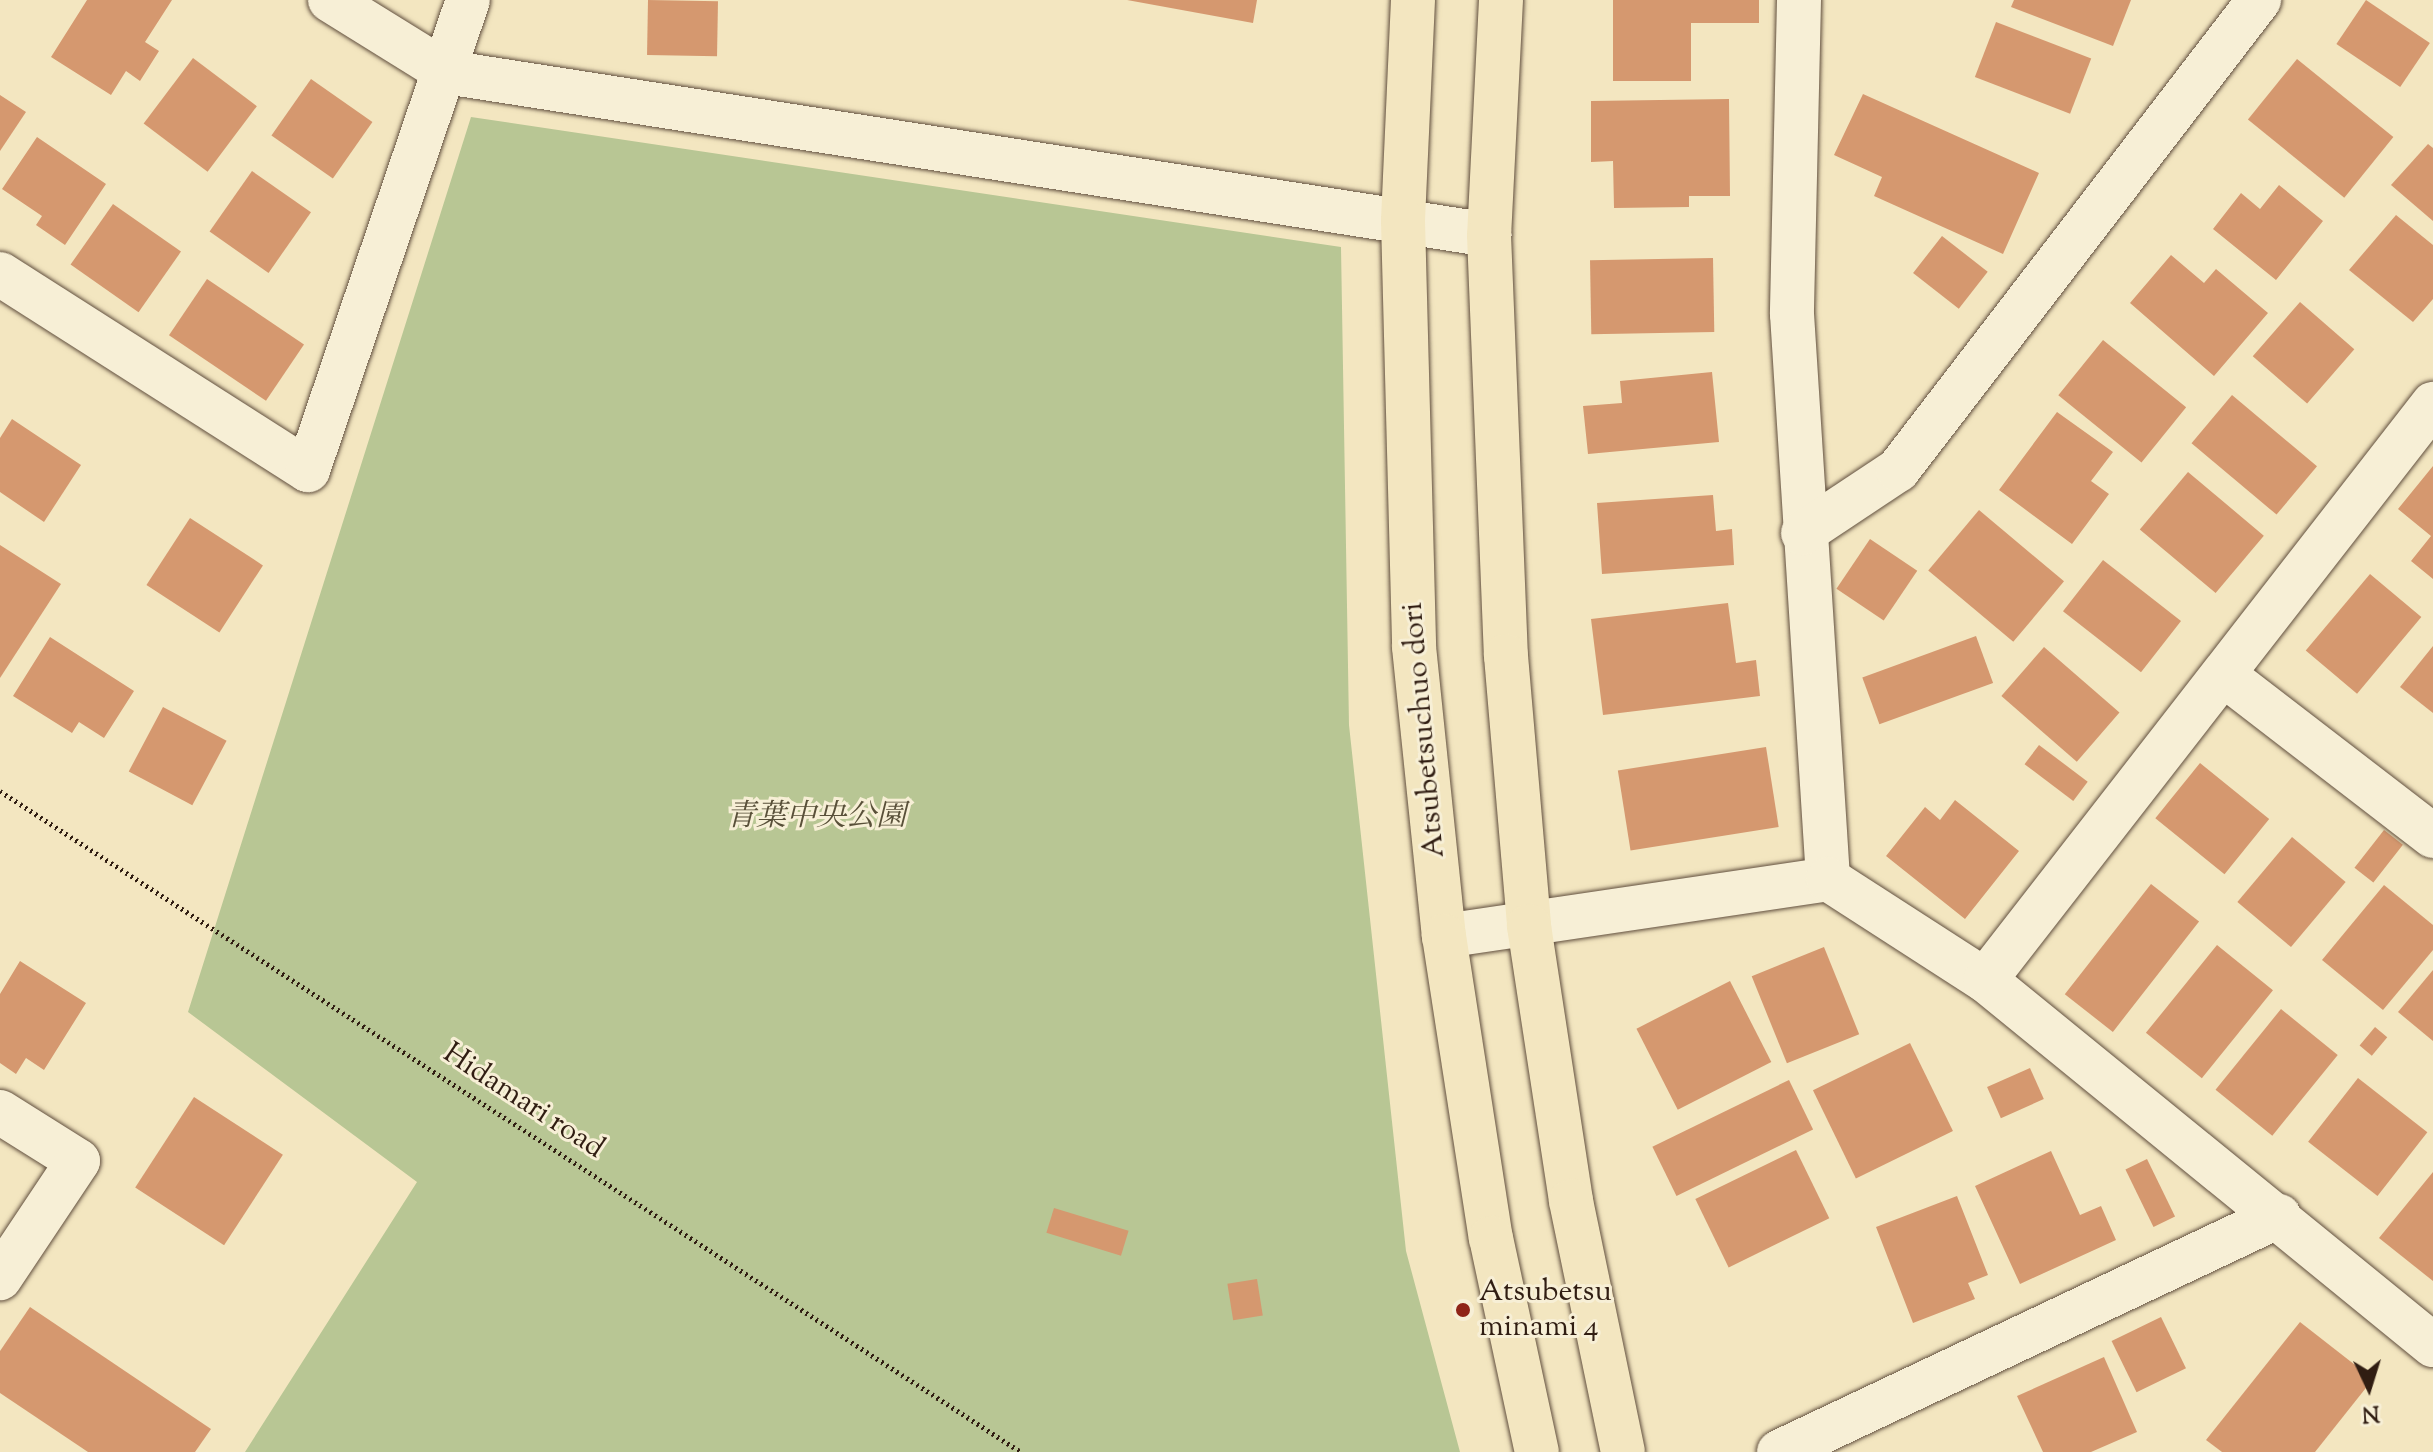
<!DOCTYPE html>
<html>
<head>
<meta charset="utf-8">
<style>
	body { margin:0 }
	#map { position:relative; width:2433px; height:1452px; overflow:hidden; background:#f3e6c0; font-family:"Sorts Mill Goudy","Noto Serif JP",serif }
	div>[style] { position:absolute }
	.green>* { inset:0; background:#b8c694 }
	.building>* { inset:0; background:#d5986f; transform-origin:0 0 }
	.path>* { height:5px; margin-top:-2.5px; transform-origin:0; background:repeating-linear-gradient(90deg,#301d12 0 2px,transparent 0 6px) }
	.roads { filter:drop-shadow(0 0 2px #614f3e) drop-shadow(0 0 2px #614f3e) }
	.minor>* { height:44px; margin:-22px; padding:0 22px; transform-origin:22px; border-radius:22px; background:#f7efd6 }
	.major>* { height:44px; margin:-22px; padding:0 22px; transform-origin:22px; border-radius:22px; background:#f3e6c0 }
	.dots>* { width:22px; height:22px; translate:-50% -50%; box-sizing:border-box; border:4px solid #f7efd6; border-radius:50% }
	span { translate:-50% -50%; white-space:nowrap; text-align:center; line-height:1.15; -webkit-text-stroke:6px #f7efd6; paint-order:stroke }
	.street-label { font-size:30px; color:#301d12 }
	.park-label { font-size:30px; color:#595039; font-style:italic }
	.poi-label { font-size:30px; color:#301d12 }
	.left { translate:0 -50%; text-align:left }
	.north { position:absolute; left:2329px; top:1348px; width:80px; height:80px; -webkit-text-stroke:6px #f7efd6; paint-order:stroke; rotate:176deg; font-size:22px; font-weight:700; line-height:32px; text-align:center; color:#301d12 }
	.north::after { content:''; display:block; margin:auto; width:28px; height:36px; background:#301d12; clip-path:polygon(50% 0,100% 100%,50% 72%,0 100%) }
</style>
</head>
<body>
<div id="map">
	<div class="green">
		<i style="clip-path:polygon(471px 117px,1341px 247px,1349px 725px,1406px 1251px,1460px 1452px,245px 1452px,417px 1182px,188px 1012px)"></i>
	</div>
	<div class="building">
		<i style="clip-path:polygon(87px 0,172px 0,145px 42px,159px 51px,140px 81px,126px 71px,111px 95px,51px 57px)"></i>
		<i style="left:648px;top:0;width:70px;height:55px;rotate:1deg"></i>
		<i style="clip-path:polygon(1127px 0,1257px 0,1253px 23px)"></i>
		<i style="clip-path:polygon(1613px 0,1759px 0,1759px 23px,1691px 23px,1691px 81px,1613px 81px)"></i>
		<i style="clip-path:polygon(2014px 0,2131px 0,2113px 46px,2011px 7px)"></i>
		<i style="left:2366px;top:0;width:77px;height:53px;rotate:34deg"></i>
		<i style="left:1996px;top:22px;width:102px;height:59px;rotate:21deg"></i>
		<i style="left:193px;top:58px;width:80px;height:82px;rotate:37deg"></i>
		<i style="left:2297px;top:59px;width:124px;height:78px;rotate:39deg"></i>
		<i style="left:311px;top:79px;width:75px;height:69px;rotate:35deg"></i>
		<i style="clip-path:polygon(1863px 94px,2039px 173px,2003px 254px,1874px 196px,1882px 177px,1834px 155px)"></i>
		<i style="clip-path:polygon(0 95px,26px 112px,0 151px)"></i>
		<i style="clip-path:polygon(1729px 99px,1730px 196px,1689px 196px,1689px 207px,1614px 208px,1613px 161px,1591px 162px,1591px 101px)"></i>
		<i style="clip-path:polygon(37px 137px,106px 184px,65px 245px,36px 225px,42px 216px,2px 189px)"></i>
		<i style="clip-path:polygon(2428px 144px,2433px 148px,2433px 221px,2391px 185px)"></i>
		<i style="left:252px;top:171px;width:72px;height:74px;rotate:35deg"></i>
		<i style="clip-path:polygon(2279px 185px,2323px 221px,2276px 280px,2213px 229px,2241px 193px,2260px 209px)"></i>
		<i style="left:113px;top:204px;width:83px;height:74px;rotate:35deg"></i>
		<i style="clip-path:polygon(2396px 215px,2433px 245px,2433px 299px,2413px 322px,2349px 270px)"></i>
		<i style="left:1942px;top:236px;width:58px;height:47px;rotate:38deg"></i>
		<i style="clip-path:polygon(2171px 255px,2204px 283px,2216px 269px,2268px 313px,2214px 376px,2130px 303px)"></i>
		<i style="left:1713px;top:258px;width:74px;height:123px;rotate:89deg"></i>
		<i style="left:207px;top:279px;width:117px;height:68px;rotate:34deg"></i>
		<i style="left:2300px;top:302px;width:72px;height:72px;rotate:41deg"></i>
		<i style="left:2103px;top:340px;width:107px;height:71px;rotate:39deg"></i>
		<i style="clip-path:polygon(1712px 372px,1719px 442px,1588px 454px,1583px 406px,1622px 403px,1620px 381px)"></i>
		<i style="left:2232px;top:395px;width:111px;height:63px;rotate:40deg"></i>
		<i style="clip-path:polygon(2057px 412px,2113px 452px,2091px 481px,2109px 494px,2072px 544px,1999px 490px)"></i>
		<i style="clip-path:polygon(12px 419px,81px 465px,44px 522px,0 492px,0 438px)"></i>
		<i style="clip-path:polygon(2433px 466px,2433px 579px,2411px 561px,2431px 536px,2398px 509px)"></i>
		<i style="left:2188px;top:472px;width:99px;height:75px;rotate:40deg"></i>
		<i style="clip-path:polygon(1713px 495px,1716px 531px,1732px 529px,1734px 565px,1602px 574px,1597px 503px)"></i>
		<i style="left:1979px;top:510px;width:111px;height:79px;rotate:40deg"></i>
		<i style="left:190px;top:518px;width:87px;height:80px;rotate:33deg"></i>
		<i style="left:1870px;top:539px;width:57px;height:60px;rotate:34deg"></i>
		<i style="clip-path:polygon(0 545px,61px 584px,0 678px)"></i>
		<i style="left:2103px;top:560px;width:99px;height:65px;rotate:38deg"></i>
		<i style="left:2370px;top:574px;width:67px;height:100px;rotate:40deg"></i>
		<i style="clip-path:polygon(1728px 603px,1736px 663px,1756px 660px,1760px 696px,1603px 715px,1591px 619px)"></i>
		<i style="left:1976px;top:636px;width:50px;height:121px;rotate:70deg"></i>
		<i style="clip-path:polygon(50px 637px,134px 691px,104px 738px,79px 722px,72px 733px,13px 696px)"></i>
		<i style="clip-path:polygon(2433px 646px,2433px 713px,2400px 687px)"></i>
		<i style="left:2044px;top:647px;width:100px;height:65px;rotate:41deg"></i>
		<i style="left:163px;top:707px;width:72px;height:73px;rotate:28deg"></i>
		<i style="left:2039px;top:745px;width:61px;height:24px;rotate:37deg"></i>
		<i style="left:1766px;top:747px;width:81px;height:150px;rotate:81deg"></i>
		<i style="left:2200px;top:763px;width:89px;height:71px;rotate:39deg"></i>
		<i style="clip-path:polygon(1955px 800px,2019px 851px,1965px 919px,1886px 856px,1925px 807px,1940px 820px)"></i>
		<i style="left:2384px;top:830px;width:24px;height:48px;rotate:38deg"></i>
		<i style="left:2292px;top:837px;width:70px;height:85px;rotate:40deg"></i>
		<i style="left:2151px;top:884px;width:61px;height:140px;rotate:38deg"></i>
		<i style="clip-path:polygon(2384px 885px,2433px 925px,2433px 950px,2383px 1010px,2322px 960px)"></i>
		<i style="left:2217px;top:945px;width:72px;height:113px;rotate:39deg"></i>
		<i style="left:1824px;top:947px;width:94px;height:78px;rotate:68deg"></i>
		<i style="clip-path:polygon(20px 961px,86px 1003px,44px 1070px,26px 1058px,16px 1074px,0 1063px,0 994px)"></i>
		<i style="clip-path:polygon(2433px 970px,2433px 1041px,2398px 1012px)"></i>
		<i style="left:1730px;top:981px;width:91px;height:105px;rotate:63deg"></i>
		<i style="left:2281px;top:1009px;width:73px;height:104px;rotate:39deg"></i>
		<i style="left:2375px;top:1027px;width:16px;height:24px;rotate:40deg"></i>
		<i style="left:1910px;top:1043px;width:98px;height:108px;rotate:64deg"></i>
		<i style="left:2030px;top:1068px;width:34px;height:47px;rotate:66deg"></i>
		<i style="left:2358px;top:1078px;width:88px;height:81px;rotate:38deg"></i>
		<i style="left:1789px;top:1080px;width:55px;height:152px;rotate:64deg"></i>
		<i style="left:194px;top:1097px;width:106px;height:108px;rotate:33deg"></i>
		<i style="left:1796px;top:1150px;width:76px;height:112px;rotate:64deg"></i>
		<i style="clip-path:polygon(2051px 1151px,2080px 1215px,2101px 1206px,2116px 1240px,2020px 1284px,1975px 1186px)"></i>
		<i style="left:2147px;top:1159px;width:64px;height:24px;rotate:64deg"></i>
		<i style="clip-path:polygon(2433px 1172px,2433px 1281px,2379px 1238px)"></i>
		<i style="clip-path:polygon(1957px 1196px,1988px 1275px,1968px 1283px,1975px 1299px,1913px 1323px,1876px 1227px)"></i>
		<i style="left:1054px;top:1208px;width:78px;height:26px;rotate:17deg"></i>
		<i style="left:1257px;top:1279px;width:37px;height:30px;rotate:81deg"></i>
		<i style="clip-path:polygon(30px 1307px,211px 1429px,195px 1452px,88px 1452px,0 1393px,0 1351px)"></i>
		<i style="left:2161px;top:1317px;width:57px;height:55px;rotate:64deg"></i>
		<i style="clip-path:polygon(2300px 1322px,2373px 1379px,2315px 1452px,2222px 1452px,2206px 1440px)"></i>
		<i style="clip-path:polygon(2104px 1357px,2137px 1432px,2091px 1452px,2043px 1452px,2017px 1396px)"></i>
	</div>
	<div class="path">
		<i style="left:0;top:791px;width:1216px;rotate:32.92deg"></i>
	</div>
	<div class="roads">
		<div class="minor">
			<i style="left:330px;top:0;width:137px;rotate:31.8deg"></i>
			<i style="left:446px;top:72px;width:1056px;rotate:8.88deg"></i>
			<i style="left:1799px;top:0;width:314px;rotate:91.3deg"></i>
			<i style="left:1792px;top:314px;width:566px;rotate:86.35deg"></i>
			<i style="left:0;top:274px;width:365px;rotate:32.5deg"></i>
			<i style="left:308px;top:470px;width:496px;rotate:-71.2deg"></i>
			<i style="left:1803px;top:533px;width:114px;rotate:-33.6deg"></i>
			<i style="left:1898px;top:470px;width:593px;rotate:-52.47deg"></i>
			<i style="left:2224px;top:675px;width:264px;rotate:37.6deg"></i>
			<i style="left:1444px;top:936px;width:388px;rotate:-8.4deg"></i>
			<i style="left:1828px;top:879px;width:187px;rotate:32.8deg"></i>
			<i style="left:1985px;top:980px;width:578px;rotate:39.17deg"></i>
			<i style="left:1985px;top:980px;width:730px;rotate:-52.13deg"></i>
			<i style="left:0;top:1112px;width:92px;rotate:32.1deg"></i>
			<i style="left:78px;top:1161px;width:141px;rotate:123.7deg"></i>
			<i style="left:1779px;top:1452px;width:553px;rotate:-25.27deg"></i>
		</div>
		<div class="major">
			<i style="left:1413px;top:0;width:221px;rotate:92.6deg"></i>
			<i style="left:1403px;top:221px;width:426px;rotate:88.5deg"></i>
			<i style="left:1414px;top:647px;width:291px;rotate:84.1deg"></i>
			<i style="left:1444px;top:936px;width:306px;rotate:81.2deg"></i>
			<i style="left:1491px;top:1238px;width:219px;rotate:77.9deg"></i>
			<i style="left:1501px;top:0;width:235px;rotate:92.9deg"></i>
			<i style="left:1489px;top:235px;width:421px;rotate:87.7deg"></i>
			<i style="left:1506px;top:656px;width:271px;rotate:85.1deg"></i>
			<i style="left:1529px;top:926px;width:278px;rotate:81.3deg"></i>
			<i style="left:1571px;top:1201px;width:256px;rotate:78.3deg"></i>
		</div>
	</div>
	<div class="dots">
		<i style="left:1463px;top:1310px;background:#8f2418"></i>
	</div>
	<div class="street-label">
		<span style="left:1425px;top:730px;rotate:-95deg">Atsubetsuchuo dori</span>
		<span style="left:523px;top:1102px;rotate:33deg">Hidamari road</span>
	</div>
	<div class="park-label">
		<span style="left:816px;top:818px">青葉中央公園</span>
	</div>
	<div class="poi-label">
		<span class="left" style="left:1479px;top:1310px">Atsubetsu<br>minami 4</span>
	</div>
	<div class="north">N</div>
</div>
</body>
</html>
